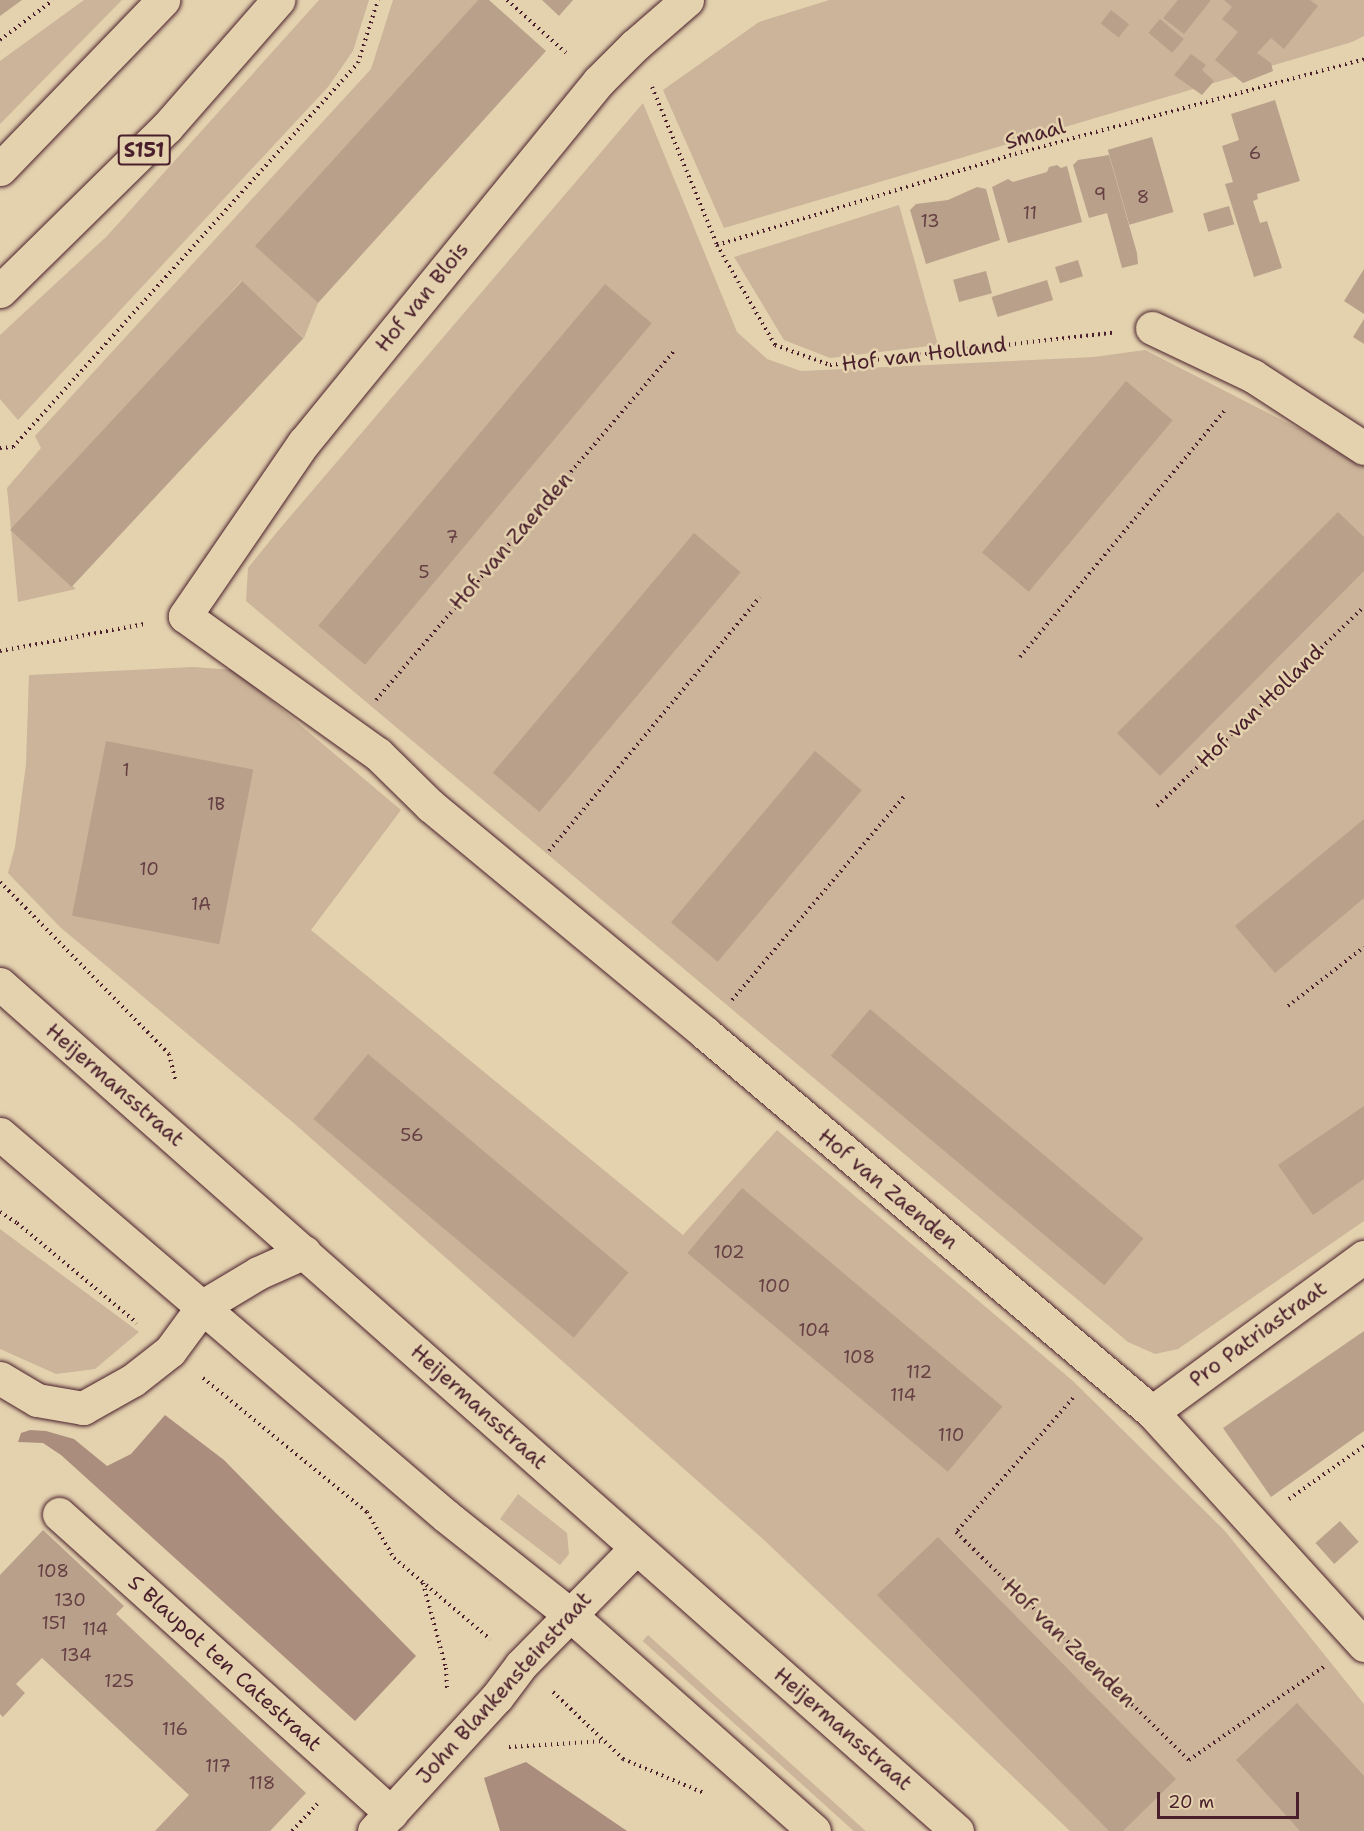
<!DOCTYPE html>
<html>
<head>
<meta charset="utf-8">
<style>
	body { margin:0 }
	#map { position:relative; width:1364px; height:1831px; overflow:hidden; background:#e4d2af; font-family:"Shantell Sans",sans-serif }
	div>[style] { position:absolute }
	.green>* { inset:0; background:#cbb499; transform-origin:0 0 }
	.water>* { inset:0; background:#aa8d7c }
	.building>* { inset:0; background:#b9a08b; transform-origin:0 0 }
	.path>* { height:4px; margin-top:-2px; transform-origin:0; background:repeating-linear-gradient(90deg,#4a1f2b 0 1.5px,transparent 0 6px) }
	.roads { filter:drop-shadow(0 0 2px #4a1f2b) drop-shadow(0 0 2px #4a1f2b) }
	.minor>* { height:33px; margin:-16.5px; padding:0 16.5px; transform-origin:16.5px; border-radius:16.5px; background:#e4d2af }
	.major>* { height:33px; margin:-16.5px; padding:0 16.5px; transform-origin:16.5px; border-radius:16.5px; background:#e4d2af }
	span { translate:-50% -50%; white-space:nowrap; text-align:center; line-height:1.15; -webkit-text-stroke:5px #e4d2af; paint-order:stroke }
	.number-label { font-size:18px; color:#663f43 }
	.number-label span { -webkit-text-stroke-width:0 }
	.shield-label span { padding:2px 4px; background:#e4d2af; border:2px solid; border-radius:4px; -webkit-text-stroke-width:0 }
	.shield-label { font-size:20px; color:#4a1f2b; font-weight:700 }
	.street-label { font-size:21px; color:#4a1f2b }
	.scale { position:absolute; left:1157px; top:1792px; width:142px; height:27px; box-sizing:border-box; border:3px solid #4a1f2b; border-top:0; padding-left:8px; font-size:18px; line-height:21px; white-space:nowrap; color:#4a1f2b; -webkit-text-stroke:4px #e4d2af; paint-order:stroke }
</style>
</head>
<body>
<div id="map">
	<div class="green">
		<i style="clip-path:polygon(84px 0,122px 0,0 124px,0 61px)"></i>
		<i style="clip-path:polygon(319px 0,369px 0,353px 51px,328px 87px,18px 420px,0 399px,0 335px,107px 236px)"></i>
		<i style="clip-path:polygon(393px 0,478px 0,256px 246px,318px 303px,304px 338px,241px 281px,14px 533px,76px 589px,18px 602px,7px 488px,41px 448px,35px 436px,371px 69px)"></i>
		<i style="clip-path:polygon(829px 0,1364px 0,1364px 36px,1352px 42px,724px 228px,663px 90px,759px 22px)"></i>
		<i style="clip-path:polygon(643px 103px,737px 332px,767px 359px,801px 371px,1094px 357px,1145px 350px,1364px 462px,1364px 1221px,1178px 1349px,1155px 1354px,1128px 1342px,246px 601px,248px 568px,277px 532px)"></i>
		<i style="clip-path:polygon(899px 205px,938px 345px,830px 358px,784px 340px,734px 257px)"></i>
		<i style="clip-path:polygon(193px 667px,235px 670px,401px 810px,311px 930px,683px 1235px,777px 1130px,1073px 1381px,1225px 1531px,1364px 1704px,1364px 1831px,1070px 1831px,763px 1539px,296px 1125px,60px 927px,8px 873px,15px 847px,26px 764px,29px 675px)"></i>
		<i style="clip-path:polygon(0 1229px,139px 1332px,95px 1369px,56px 1374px,0 1349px)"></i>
		<i style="clip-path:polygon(518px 1494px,567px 1533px,569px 1554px,560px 1565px,500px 1519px)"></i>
		<i style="left:648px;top:1635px;width:295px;height:8px;rotate:42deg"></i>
	</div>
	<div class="water">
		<i style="clip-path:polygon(165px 1415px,224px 1460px,416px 1656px,355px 1721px,61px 1455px,43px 1443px,18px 1442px,21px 1433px,30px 1430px,46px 1431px,74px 1439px,107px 1466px,131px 1454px)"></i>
		<i style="clip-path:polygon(526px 1762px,627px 1831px,500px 1831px,484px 1778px)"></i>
	</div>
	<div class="building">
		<i style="clip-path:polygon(0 0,22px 0,0 16px)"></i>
		<i style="clip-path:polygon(478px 0,489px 0,546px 51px,318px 303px,255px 246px)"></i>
		<i style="clip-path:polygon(542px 0,573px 0,559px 16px)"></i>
		<i style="clip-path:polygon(1178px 0,1211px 0,1184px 34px,1163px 18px)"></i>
		<i style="clip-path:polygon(1224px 0,1310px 0,1318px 6px,1284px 49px,1271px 38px,1257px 53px,1271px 63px,1273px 71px,1243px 83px,1215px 60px,1238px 32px,1222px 19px,1232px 7px)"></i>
		<i style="left:1111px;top:10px;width:23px;height:17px;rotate:38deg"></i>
		<i style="left:1160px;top:19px;width:31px;height:18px;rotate:40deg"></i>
		<i style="clip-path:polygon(1191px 54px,1206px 65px,1202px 70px,1214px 81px,1202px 95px,1174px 75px)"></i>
		<i style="clip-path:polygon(1275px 100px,1300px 181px,1257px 194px,1258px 199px,1253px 201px,1260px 223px,1267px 221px,1282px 268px,1254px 277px,1225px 184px,1233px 182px,1222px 146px,1239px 140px,1231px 114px)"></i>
		<i style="left:1152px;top:137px;width:78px;height:46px;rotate:74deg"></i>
		<i style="clip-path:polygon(1109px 155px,1137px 253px,1138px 264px,1122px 268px,1107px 213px,1089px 218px,1073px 165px,1078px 160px)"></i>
		<i style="clip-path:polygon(1057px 165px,1061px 168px,1067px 166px,1082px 222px,1008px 243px,992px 187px,1008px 179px,1013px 182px,1047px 172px,1049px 167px)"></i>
		<i style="clip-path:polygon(977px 187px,986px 189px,1000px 240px,926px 264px,910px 210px,916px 204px,948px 200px)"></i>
		<i style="left:1229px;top:206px;width:19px;height:27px;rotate:74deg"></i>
		<i style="left:1078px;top:260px;width:17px;height:24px;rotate:73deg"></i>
		<i style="clip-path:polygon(1364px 269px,1364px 314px,1344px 301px)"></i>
		<i style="left:986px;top:271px;width:23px;height:34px;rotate:75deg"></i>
		<i style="left:1047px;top:280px;width:21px;height:58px;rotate:73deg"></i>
		<i style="left:242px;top:281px;width:84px;height:340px;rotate:43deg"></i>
		<i style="left:605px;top:284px;width:61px;height:446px;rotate:40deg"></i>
		<i style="clip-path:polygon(1364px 319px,1364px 344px,1353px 337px)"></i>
		<i style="left:1126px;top:381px;width:61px;height:224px;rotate:40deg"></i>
		<i style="clip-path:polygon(1338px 512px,1364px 537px,1364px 571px,1160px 776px,1117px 733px)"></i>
		<i style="left:694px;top:533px;width:61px;height:313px;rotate:40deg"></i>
		<i style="left:106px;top:741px;width:150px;height:178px;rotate:11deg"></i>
		<i style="left:815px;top:751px;width:61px;height:224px;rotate:40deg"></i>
		<i style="clip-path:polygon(1364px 819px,1364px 898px,1275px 973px,1235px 926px)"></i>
		<i style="left:870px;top:1009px;width:357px;height:61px;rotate:40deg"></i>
		<i style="left:368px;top:1054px;width:340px;height:85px;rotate:40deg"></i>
		<i style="clip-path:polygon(1364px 1106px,1364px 1179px,1313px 1215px,1278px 1165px)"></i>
		<i style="left:742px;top:1188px;width:340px;height:85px;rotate:40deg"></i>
		<i style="clip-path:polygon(1364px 1331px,1364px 1431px,1271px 1497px,1223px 1428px)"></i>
		<i style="left:1340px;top:1521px;width:28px;height:33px;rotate:48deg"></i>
		<i style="clip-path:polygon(43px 1530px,124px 1606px,116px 1614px,306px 1793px,270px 1831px,155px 1831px,189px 1795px,42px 1658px,16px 1684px,25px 1693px,3px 1717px,0 1714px,0 1575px)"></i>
		<i style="clip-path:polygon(938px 1537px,1176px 1779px,1123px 1831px,1109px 1831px,877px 1595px)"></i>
		<i style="clip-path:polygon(1297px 1703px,1364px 1776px,1364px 1831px,1300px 1831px,1236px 1760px)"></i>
	</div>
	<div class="path">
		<i style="left:507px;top:0;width:79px;rotate:41.9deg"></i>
		<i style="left:0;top:40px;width:66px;rotate:-37deg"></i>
		<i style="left:652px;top:87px;width:171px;rotate:67.6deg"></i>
		<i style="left:717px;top:245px;width:116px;rotate:59.9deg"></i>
		<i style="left:775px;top:345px;width:59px;rotate:20deg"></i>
		<i style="left:830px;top:365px;width:284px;rotate:-6.5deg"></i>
		<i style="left:717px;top:245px;width:312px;rotate:-17deg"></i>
		<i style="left:1015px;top:154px;width:362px;rotate:-15.2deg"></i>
		<i style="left:0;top:448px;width:13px;rotate:-4deg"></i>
		<i style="left:13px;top:447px;width:516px;rotate:-48.06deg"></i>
		<i style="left:358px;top:63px;width:66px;rotate:-72.4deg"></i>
		<i style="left:0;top:651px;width:147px;rotate:-10.6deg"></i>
		<i style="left:1020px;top:657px;width:322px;rotate:-50.3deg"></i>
		<i style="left:376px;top:700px;width:460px;rotate:-49.5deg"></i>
		<i style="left:1157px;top:806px;width:287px;rotate:-43.9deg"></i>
		<i style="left:549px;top:851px;width:330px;rotate:-50.3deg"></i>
		<i style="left:0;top:882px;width:241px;rotate:45.5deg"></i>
		<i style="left:169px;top:1054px;width:29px;rotate:76deg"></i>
		<i style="left:732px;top:1000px;width:268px;rotate:-49.8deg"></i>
		<i style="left:1288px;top:1006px;width:96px;rotate:-37.8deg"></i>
		<i style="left:0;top:1212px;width:20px;rotate:33deg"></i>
		<i style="left:17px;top:1223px;width:156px;rotate:39.8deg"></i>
		<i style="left:203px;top:1378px;width:212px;rotate:39.3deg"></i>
		<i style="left:367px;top:1512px;width:53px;rotate:59.6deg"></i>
		<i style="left:394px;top:1558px;width:126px;rotate:40.2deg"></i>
		<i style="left:1073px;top:1398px;width:178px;rotate:131.1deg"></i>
		<i style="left:956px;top:1532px;width:326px;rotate:44.4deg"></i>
		<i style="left:1189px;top:1760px;width:165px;rotate:-34.7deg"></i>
		<i style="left:1289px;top:1499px;width:92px;rotate:-35.2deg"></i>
		<i style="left:423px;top:1583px;width:88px;rotate:74.9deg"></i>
		<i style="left:446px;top:1668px;width:22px;rotate:87deg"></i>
		<i style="left:553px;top:1692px;width:97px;rotate:43.7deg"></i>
		<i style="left:623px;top:1759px;width:88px;rotate:22.8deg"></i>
		<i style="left:509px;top:1747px;width:96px;rotate:-3.6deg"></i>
		<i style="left:292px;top:1831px;width:37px;rotate:-47deg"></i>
	</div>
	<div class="roads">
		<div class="minor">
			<i style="left:687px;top:0;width:69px;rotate:139.1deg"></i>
			<i style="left:635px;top:45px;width:52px;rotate:135deg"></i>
			<i style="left:598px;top:82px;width:465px;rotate:129.2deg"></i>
			<i style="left:304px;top:442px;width:211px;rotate:124.4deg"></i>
			<i style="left:185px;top:616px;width:237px;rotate:35.6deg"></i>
			<i style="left:378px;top:754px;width:74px;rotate:44.5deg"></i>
			<i style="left:431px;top:806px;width:356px;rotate:39.6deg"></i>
			<i style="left:705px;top:1033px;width:586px;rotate:40.29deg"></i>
			<i style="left:1152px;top:1412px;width:315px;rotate:47.7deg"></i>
			<i style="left:1152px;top:328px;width:112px;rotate:25.4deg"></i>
			<i style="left:1253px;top:376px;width:132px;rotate:33deg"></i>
			<i style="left:0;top:1378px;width:43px;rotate:30.7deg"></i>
			<i style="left:37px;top:1400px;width:47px;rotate:9.9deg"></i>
			<i style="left:83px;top:1408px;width:57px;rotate:-29.2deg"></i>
			<i style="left:133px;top:1380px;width:47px;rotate:-38.1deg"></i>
			<i style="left:170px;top:1351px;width:56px;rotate:-53.7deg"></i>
			<i style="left:203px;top:1306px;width:64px;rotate:-31deg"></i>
			<i style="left:258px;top:1273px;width:51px;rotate:-24.1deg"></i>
			<i style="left:1152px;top:1412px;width:263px;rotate:-36.2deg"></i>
			<i style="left:59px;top:1514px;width:447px;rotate:42deg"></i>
			<i style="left:374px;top:1831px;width:182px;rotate:-47.5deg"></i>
			<i style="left:497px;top:1697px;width:40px;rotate:-53deg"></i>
			<i style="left:521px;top:1665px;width:164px;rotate:-45.5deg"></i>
		</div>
		<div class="major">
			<i style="left:0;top:169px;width:235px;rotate:-46deg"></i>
			<i style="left:0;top:291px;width:234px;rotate:-44.5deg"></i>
			<i style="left:167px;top:127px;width:169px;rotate:-48.8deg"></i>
			<i style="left:0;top:984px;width:1278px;rotate:41.51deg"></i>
			<i style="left:0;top:1134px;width:587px;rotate:40.58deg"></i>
			<i style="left:446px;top:1516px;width:157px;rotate:38.5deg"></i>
			<i style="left:569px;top:1614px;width:327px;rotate:41.5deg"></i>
		</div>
	</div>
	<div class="number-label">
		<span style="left:1255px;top:153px">6</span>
		<span style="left:1100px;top:194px">9</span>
		<span style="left:1143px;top:197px">8</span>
		<span style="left:1030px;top:213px">11</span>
		<span style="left:930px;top:221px">13</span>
		<span style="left:452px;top:537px">7</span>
		<span style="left:424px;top:572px">5</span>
		<span style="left:126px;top:770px">1</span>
		<span style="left:216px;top:804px">1B</span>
		<span style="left:149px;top:869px">10</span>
		<span style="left:201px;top:904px">1A</span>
		<span style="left:412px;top:1135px">56</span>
		<span style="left:729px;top:1252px">102</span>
		<span style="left:774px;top:1286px">100</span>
		<span style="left:814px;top:1330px">104</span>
		<span style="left:859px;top:1357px">108</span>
		<span style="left:919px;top:1372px">112</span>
		<span style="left:903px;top:1395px">114</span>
		<span style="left:951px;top:1435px">110</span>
		<span style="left:53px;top:1571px">108</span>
		<span style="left:70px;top:1600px">130</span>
		<span style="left:54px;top:1623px">151</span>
		<span style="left:95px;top:1629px">114</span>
		<span style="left:76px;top:1655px">134</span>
		<span style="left:119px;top:1681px">125</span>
		<span style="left:175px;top:1729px">116</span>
		<span style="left:218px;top:1766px">117</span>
		<span style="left:262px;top:1783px">118</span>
	</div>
	<div class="shield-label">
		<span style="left:144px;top:150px">S151</span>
	</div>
	<div class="street-label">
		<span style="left:1035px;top:134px;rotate:-16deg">Smaal</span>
		<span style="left:422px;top:297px;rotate:-51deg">Hof van Blois</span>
		<span style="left:924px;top:354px;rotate:-7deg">Hof van Holland</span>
		<span style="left:511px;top:541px;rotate:-49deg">Hof van Zaenden</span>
		<span style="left:1260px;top:706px;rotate:-44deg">Hof van Holland</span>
		<span style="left:115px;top:1085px;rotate:41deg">Heijermansstraat</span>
		<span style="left:888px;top:1189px;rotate:40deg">Hof van Zaenden</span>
		<span style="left:1258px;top:1334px;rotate:-36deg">Pro Patriastraat</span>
		<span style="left:479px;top:1407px;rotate:42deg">Heijermansstraat</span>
		<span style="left:1069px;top:1643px;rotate:44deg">Hof van Zaenden</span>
		<span style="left:225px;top:1663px;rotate:42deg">S Blaupot ten Catestraat</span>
		<span style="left:504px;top:1688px;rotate:-48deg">John Blankensteinstraat</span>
		<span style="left:843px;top:1729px;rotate:41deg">Heijermansstraat</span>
	</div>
	<div class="scale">20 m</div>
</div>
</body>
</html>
